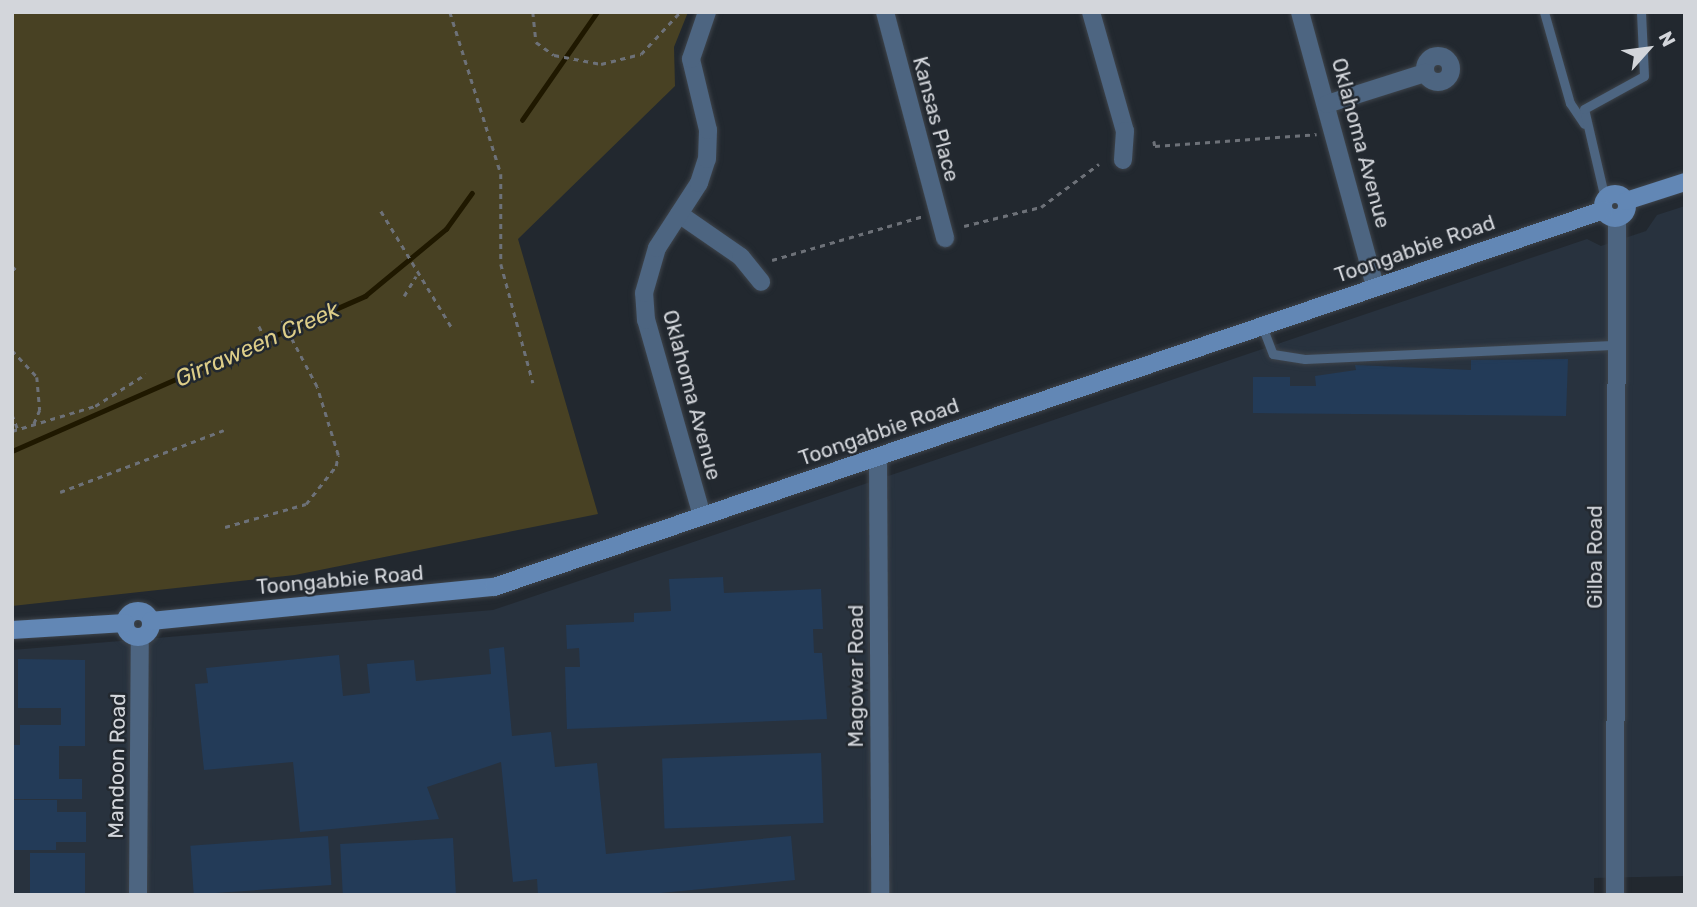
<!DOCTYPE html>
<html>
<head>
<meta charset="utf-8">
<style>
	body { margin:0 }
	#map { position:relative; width:1697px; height:907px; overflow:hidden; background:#22282f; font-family:Rubik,sans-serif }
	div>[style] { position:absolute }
	.built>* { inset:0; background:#28323e }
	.green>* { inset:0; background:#484123 }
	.stream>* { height:4.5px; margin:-2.25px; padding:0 2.25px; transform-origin:2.25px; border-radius:2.25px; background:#1f1800 }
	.building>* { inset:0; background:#233b58; transform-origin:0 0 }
	.path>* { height:2.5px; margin-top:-1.25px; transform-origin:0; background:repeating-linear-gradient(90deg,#6d7178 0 5px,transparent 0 10px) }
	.roads { filter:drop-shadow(0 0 2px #3e444b) drop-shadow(0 0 2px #3e444b) }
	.service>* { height:9px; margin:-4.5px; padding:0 4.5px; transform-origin:4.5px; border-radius:4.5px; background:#4d6581 }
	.minor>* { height:18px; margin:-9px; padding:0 9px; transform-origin:9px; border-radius:9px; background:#4d6581 }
	.minor>.ring { margin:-9px; padding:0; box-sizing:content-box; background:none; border:18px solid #4d6581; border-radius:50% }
	.tertiary>* { height:18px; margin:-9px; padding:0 9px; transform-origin:9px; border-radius:9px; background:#4d6581 }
	.secondary>* { height:18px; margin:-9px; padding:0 9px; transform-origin:9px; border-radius:9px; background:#6287b5 }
	.secondary>.ring { margin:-9px; padding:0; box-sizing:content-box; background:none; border:18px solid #6287b5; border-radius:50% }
	span { translate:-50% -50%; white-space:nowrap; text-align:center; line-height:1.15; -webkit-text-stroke:5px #22282f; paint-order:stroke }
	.street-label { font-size:21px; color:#d3d6db }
	.water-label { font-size:23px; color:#ddcd88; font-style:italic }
	.frame { position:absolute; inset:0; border:14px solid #d3d6db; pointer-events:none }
	.north { position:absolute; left:1613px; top:14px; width:70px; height:70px; -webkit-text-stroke:5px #22282f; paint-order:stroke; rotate:62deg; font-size:19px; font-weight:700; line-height:28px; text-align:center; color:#d3d6db }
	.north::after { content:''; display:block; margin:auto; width:24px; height:32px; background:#d3d6db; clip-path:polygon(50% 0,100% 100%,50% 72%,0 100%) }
</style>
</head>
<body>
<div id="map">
	<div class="built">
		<i style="clip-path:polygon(1685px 206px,1685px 876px,1594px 878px,1594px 895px,12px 895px,12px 650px,493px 610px,1587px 239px,1601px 246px,1646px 231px,1657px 215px)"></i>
	</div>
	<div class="green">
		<i style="clip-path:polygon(12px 12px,688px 12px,674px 47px,675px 86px,518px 239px,598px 514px,295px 575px,12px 606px)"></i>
	</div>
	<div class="stream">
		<i style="left:522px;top:120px;width:131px;rotate:-55.2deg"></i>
		<i style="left:12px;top:451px;width:386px;rotate:-23.7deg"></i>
		<i style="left:365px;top:296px;width:105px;rotate:-39.6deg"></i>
		<i style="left:446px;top:229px;width:44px;rotate:-54.2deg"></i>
	</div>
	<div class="building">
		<i style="clip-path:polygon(1568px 359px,1566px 416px,1253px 413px,1253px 377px,1290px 377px,1290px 386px,1316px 386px,1315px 376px,1356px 370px,1355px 365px,1471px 370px,1471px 360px)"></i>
		<i style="clip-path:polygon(723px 577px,724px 593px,821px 589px,823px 629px,813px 629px,814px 653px,822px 653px,827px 719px,567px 729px,565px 667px,580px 667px,579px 648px,567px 649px,566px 625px,634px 622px,634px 613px,671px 611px,669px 579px)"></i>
		<i style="clip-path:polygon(504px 647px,512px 736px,551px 732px,555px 767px,597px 763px,606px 854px,791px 836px,795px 880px,640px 895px,538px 895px,537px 879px,513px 882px,501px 762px,427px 787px,439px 819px,300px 832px,293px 762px,204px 770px,195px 684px,208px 683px,206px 668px,339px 655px,343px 696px,370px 693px,367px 664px,414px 660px,416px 681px,491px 674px,489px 649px)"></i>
		<i style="clip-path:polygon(18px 659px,85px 660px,85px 746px,59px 746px,59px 779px,82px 779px,82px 799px,12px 799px,12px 745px,20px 745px,20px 725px,61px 725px,61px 708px,18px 708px)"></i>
		<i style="left:821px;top:753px;width:70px;height:159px;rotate:88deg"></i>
		<i style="clip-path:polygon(12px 800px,57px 800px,57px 812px,86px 812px,86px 842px,56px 842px,56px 850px,12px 850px)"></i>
		<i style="left:328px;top:836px;width:49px;height:138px;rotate:86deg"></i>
		<i style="left:453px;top:838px;width:57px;height:113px;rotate:87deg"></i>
		<i style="left:30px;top:853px;width:55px;height:42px"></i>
	</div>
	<div class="path">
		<i style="left:450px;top:12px;width:170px;rotate:72.5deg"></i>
		<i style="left:501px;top:174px;width:90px;rotate:90deg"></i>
		<i style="left:501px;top:264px;width:123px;rotate:74.9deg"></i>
		<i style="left:533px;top:12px;width:30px;rotate:84deg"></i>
		<i style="left:536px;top:42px;width:22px;rotate:36deg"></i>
		<i style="left:554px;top:55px;width:48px;rotate:10.8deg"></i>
		<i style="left:601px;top:64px;width:41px;rotate:-14deg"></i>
		<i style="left:641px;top:54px;width:57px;rotate:-47.1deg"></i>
		<i style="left:1154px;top:141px;width:5px;rotate:79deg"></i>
		<i style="left:1155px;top:146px;width:162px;rotate:-4.2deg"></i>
		<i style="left:381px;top:211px;width:137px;rotate:58.7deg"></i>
		<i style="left:964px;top:226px;width:79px;rotate:-13.9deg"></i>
		<i style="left:1041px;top:207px;width:72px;rotate:-36.6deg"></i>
		<i style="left:772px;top:260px;width:157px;rotate:-16.2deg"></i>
		<i style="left:12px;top:266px;width:8px;rotate:45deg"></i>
		<i style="left:404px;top:296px;width:23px;rotate:-59deg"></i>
		<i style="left:259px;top:326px;width:29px;rotate:63deg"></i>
		<i style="left:12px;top:350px;width:37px;rotate:47deg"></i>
		<i style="left:37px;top:377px;width:33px;rotate:85deg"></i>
		<i style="left:40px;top:410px;width:15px;rotate:113deg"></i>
		<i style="left:12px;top:414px;width:17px;rotate:69deg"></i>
		<i style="left:12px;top:431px;width:87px;rotate:-16.8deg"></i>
		<i style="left:95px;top:406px;width:60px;rotate:-32.1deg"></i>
		<i style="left:60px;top:492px;width:175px;rotate:-20.7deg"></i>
		<i style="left:225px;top:527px;width:84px;rotate:-15.9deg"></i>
		<i style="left:306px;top:504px;width:48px;rotate:-51.7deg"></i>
		<i style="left:336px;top:466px;width:11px;rotate:-80deg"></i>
		<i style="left:338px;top:455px;width:71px;rotate:-107.2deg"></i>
		<i style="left:317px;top:387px;width:77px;rotate:-117.9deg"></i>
	</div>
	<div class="roads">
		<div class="service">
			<i style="left:1544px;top:12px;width:95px;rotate:74.1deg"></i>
			<i style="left:1570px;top:103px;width:25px;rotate:56deg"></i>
			<i style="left:1605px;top:199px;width:92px;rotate:-103.1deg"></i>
			<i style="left:1584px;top:109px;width:68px;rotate:-28.8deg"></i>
			<i style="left:1644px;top:76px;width:64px;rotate:-92.7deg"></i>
			<i style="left:1262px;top:326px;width:30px;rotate:69deg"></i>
			<i style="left:1273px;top:354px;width:32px;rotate:9deg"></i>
			<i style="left:1305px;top:359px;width:313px;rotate:-2.6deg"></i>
		</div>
		<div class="minor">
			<i style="left:885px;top:12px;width:234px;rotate:75.1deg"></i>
			<i style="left:1091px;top:12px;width:124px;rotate:74.1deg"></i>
			<i style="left:1125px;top:131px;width:29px;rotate:94deg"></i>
			<i style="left:1300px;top:12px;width:285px;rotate:74.7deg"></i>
			<i class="ring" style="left:1425px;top:56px;width:8px;height:8px"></i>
			<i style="left:1327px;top:104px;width:103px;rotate:-17.6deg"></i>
			<i style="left:679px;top:214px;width:75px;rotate:34.7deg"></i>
			<i style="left:741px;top:257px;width:32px;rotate:51deg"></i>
			<i style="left:878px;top:457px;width:438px;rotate:89.7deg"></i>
			<i style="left:702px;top:516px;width:204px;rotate:-105.9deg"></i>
			<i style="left:646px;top:320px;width:27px;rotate:-94deg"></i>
			<i style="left:644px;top:293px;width:47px;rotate:-73.9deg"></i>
			<i style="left:657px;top:248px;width:77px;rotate:-57.1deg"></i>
			<i style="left:699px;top:183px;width:25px;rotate:-72deg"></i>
			<i style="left:707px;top:159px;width:29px;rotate:-88deg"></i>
			<i style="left:708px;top:130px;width:73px;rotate:-103.5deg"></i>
			<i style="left:691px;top:59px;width:50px;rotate:-71.2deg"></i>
			<i style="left:138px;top:895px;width:258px;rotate:-89.6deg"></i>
		</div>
		<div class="tertiary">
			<i style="left:1615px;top:895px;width:676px;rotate:-89.83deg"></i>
		</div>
		<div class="secondary">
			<i class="ring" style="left:1603px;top:194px;width:6px;height:6px"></i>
			<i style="left:1626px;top:201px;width:62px;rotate:-17.9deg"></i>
			<i class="ring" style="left:125px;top:611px;width:8px;height:8px"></i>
			<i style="left:151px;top:621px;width:345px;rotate:-5.7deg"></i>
			<i style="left:494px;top:587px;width:1172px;rotate:-18.76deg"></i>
			<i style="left:12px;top:630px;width:113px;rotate:-3.5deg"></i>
		</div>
	</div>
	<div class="street-label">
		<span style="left:936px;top:119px;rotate:75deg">Kansas Place</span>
		<span style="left:1361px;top:143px;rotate:75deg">Oklahoma Avenue</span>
		<span style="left:1415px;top:249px;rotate:-19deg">Toongabbie Road</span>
		<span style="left:692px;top:395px;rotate:75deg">Oklahoma Avenue</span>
		<span style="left:879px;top:432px;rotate:-19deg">Toongabbie Road</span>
		<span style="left:1595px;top:557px;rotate:-90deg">Gilba Road</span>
		<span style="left:340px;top:580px;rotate:-5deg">Toongabbie Road</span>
		<span style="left:856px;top:676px;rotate:-90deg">Magowar Road</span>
		<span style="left:117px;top:766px;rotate:-89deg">Mandoon Road</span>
	</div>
	<div class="water-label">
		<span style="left:257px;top:344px;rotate:-24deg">Girraween Creek</span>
	</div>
	<div class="frame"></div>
	<div class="north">N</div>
</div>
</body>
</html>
